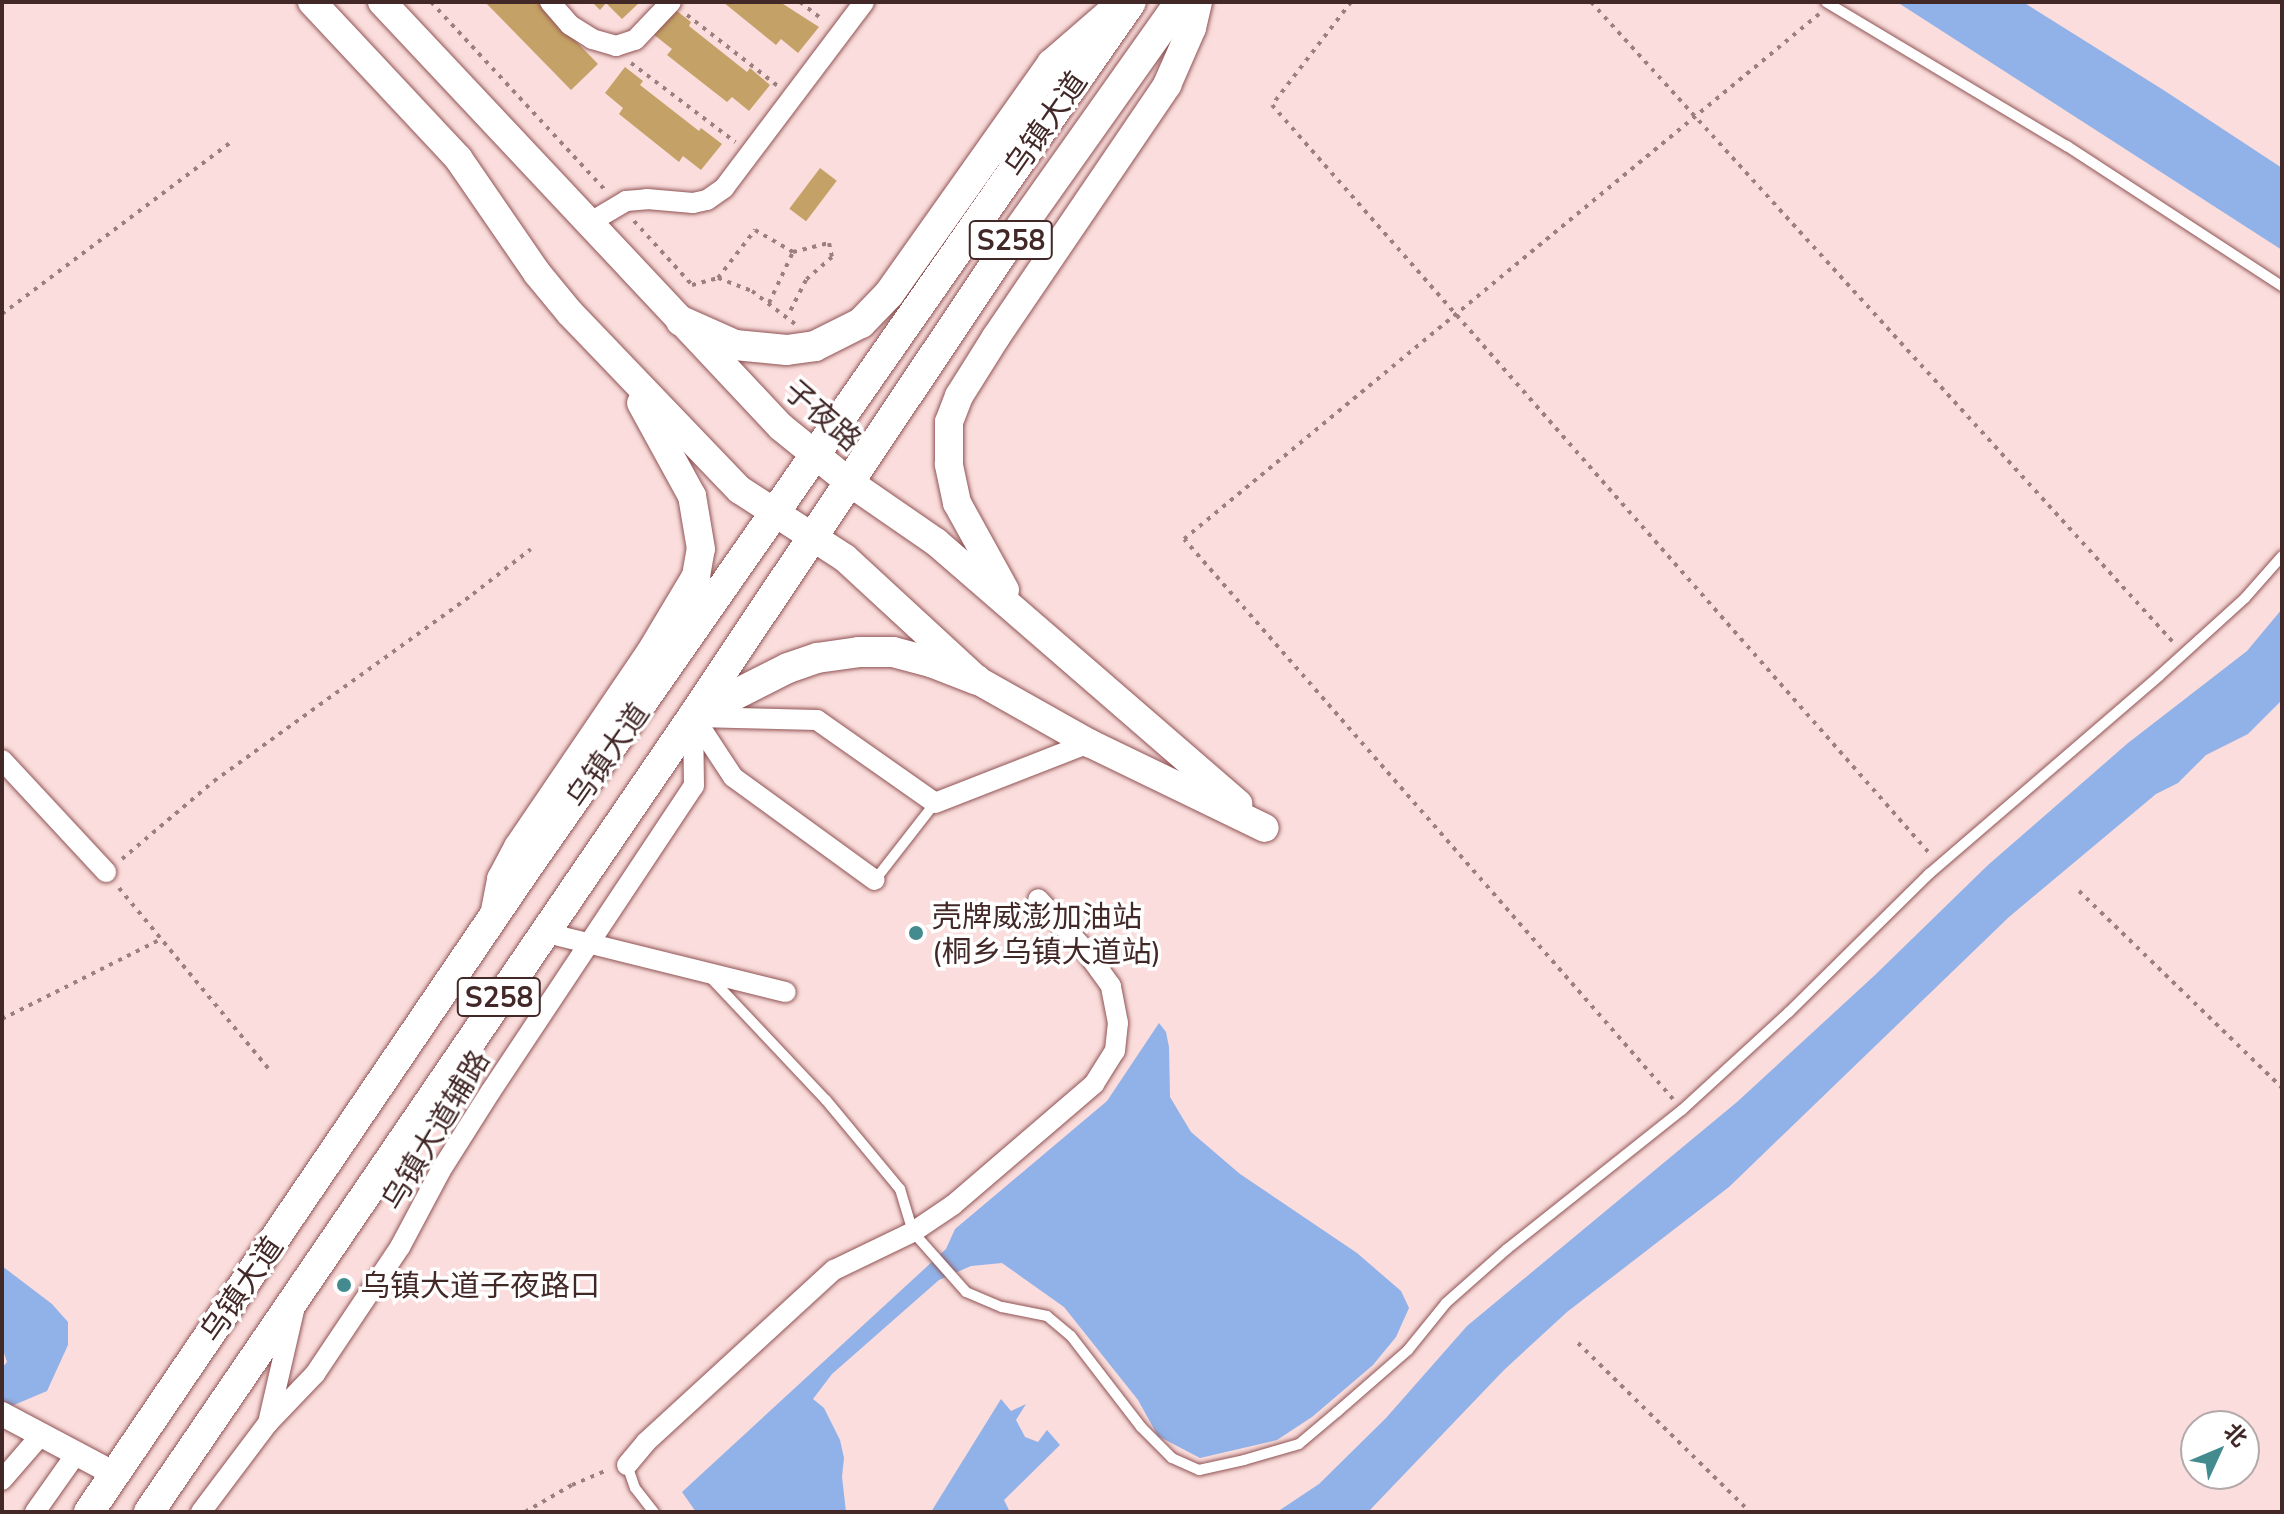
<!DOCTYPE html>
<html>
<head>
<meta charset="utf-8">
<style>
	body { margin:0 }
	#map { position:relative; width:2284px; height:1514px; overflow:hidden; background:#fadddc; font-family:Mulish,"Noto Sans SC",sans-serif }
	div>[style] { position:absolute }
	.water>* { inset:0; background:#90b2e8 }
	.building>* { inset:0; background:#c4a166; transform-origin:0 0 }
	.path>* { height:4px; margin-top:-2px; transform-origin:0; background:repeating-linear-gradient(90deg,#9c8080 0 4px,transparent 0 10px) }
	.roads { filter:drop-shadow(0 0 2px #905354) drop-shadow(0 0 2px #905354) }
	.service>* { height:10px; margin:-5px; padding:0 5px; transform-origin:5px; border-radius:5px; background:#fff }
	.minor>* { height:20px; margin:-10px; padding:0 10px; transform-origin:10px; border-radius:10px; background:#fff }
	.tertiary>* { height:24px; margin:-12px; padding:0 12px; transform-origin:12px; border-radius:12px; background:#fff }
	.secondary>* { height:28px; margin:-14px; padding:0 14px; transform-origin:14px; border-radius:14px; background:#fff }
	.primary>* { height:30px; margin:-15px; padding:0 15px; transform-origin:15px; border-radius:15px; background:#fff }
	.dots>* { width:22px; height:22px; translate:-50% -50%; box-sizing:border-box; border:4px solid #fff; border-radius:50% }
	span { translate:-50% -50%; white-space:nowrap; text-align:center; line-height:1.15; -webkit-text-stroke:7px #fff; paint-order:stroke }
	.shield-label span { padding:2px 6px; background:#fff; border:2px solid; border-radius:6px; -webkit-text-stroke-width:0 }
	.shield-label { font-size:28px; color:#432828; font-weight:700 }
	.street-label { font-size:30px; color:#432828 }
	.poi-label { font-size:30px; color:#432828 }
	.left { translate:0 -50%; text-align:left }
	.frame { position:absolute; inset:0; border:4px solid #432828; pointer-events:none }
	.north { position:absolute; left:2180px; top:1410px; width:80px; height:80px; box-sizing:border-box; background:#fff; border:2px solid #b4a9a9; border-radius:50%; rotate:46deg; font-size:22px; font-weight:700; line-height:32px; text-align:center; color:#432828 }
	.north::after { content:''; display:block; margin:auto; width:28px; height:36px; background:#438b8e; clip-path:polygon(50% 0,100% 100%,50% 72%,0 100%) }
</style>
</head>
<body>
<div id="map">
	<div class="water">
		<i style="clip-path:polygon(1897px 2px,2023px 2px,2165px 91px,2282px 168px,2282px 250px)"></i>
		<i style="clip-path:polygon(2282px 609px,2282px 700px,2248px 734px,2206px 755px,2178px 783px,2156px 794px,2009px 917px,1729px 1187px,1567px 1312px,1504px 1370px,1368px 1512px,1277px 1512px,1319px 1484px,1386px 1418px,1467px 1326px,1737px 1102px,1875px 975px,1988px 865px,2128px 743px,2247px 651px)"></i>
		<i style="clip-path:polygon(1159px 1023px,1166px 1032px,1169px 1047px,1170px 1097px,1191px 1132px,1240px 1174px,1357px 1253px,1401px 1291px,1409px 1308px,1396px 1337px,1373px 1365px,1312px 1417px,1277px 1440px,1200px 1458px,1158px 1436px,1138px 1400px,1064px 1307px,1002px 1263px,971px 1266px,939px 1280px,832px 1374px,813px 1399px,824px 1408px,840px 1440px,844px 1458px,842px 1477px,846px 1512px,696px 1512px,682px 1492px,946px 1249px,955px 1229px,1107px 1101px)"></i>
		<i style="clip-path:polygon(2px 1266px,52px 1304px,68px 1322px,68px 1345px,47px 1391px,2px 1410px,2px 1368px,7px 1362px,2px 1347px)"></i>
		<i style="clip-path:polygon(1001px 1399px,1011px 1411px,1026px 1404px,1016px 1420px,1025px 1437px,1038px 1442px,1047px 1430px,1060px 1445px,1004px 1500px,1010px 1512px,931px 1512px)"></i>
	</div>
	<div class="building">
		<i style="clip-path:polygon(485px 2px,538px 2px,598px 64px,571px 90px)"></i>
		<i style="clip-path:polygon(592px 2px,640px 2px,622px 19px,606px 3px,600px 10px)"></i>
		<i style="clip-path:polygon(723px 2px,780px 2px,819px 27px,798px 53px,781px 39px,776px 45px)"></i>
		<i style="clip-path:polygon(673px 8px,691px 22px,689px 26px,747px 72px,750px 68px,770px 85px,749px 111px,732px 97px,727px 102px,667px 55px,672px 49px,653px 34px)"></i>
		<i style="clip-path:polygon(625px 67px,643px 81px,640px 85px,699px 131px,701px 128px,722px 144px,701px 170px,683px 156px,679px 162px,619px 114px,623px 108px,605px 93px)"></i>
		<i style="left:820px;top:168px;width:21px;height:51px;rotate:37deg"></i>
	</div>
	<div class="path">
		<i style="left:431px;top:2px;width:258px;rotate:47.2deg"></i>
		<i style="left:800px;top:2px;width:29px;rotate:38deg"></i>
		<i style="left:1351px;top:2px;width:130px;rotate:127.5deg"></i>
		<i style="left:1272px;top:105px;width:997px;rotate:48.7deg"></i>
		<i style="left:1591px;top:2px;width:865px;rotate:47.72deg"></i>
		<i style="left:687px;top:15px;width:115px;rotate:38deg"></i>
		<i style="left:631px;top:63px;width:131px;rotate:37.2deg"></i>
		<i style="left:634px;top:221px;width:86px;rotate:47.8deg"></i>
		<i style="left:692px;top:285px;width:27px;rotate:-15deg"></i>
		<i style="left:718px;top:278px;width:36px;rotate:21deg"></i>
		<i style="left:752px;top:291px;width:54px;rotate:37.5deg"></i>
		<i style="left:718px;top:278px;width:61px;rotate:-52.4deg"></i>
		<i style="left:755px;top:230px;width:44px;rotate:30.1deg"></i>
		<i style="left:793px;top:252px;width:37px;rotate:-14deg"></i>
		<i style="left:829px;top:243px;width:14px;rotate:78deg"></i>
		<i style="left:832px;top:257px;width:35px;rotate:139deg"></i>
		<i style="left:806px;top:280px;width:39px;rotate:117deg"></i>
		<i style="left:769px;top:303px;width:56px;rotate:-64.8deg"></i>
		<i style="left:2px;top:314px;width:285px;rotate:-36.9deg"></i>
		<i style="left:122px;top:859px;width:121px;rotate:-40.3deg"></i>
		<i style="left:214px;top:781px;width:319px;rotate:-35.8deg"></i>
		<i style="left:473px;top:594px;width:73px;rotate:-37.8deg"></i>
		<i style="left:119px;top:888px;width:234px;rotate:50.4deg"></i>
		<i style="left:2079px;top:891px;width:283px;rotate:44.1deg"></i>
		<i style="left:2px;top:1019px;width:176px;rotate:-26.7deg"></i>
		<i style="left:1673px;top:1099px;width:743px;rotate:-131.13deg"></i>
		<i style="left:1184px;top:539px;width:824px;rotate:-39.58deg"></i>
		<i style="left:1578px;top:1343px;width:241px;rotate:44.5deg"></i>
		<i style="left:525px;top:1512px;width:54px;rotate:-29.9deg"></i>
		<i style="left:572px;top:1485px;width:39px;rotate:-23deg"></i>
	</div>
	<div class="roads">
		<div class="service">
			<i style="left:1826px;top:2px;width:281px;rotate:30.9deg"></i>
			<i style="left:2067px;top:146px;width:257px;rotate:33.1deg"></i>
			<i style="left:875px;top:880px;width:98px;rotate:-52.1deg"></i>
			<i style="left:709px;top:976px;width:170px;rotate:46.7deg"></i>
			<i style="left:826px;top:1100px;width:116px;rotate:50.3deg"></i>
			<i style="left:900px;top:1189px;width:45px;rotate:73.2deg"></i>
			<i style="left:913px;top:1232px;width:80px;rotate:48.5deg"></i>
			<i style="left:966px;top:1292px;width:39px;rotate:23deg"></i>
			<i style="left:1002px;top:1307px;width:46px;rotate:11.3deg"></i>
			<i style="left:1047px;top:1316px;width:31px;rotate:40deg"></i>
			<i style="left:1071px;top:1336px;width:115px;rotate:52.4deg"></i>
			<i style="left:1141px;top:1427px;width:44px;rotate:45deg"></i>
			<i style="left:1172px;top:1458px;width:30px;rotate:24deg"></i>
			<i style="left:1199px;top:1470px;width:46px;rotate:-12.5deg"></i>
			<i style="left:1244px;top:1460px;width:57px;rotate:-16.2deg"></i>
			<i style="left:1299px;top:1444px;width:50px;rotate:-40.1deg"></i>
			<i style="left:1337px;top:1412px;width:94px;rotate:-41.1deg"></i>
			<i style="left:1408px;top:1350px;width:60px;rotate:-51deg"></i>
			<i style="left:1446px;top:1303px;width:81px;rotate:-41.5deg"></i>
			<i style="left:1507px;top:1249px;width:223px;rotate:-38.5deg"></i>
			<i style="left:1682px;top:1110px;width:145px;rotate:-42.5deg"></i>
			<i style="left:1789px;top:1012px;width:197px;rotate:-44.6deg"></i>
			<i style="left:1929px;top:874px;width:303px;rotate:-40.7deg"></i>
			<i style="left:2159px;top:676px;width:116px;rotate:-42.2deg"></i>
			<i style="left:2245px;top:598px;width:56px;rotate:-48.6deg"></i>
			<i style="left:627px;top:1465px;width:24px;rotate:71deg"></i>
			<i style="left:635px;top:1488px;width:31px;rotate:52deg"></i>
		</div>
		<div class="minor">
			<i style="left:550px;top:2px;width:30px;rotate:49deg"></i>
			<i style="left:570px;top:25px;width:26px;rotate:32deg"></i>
			<i style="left:592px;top:39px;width:25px;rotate:16deg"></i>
			<i style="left:616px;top:46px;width:20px;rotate:-18deg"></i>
			<i style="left:635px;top:40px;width:52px;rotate:-46.5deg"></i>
			<i style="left:589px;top:223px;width:43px;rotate:-30.7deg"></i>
			<i style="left:626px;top:201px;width:21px;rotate:-5deg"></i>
			<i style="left:647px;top:199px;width:46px;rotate:5deg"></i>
			<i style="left:693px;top:203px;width:14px;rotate:-12deg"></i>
			<i style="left:707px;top:200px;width:21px;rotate:-35deg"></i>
			<i style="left:724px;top:188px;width:233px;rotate:-53deg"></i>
			<i style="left:693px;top:716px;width:73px;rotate:56.7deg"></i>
			<i style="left:733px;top:777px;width:175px;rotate:36deg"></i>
			<i style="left:697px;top:717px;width:120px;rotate:1.4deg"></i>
			<i style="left:817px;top:720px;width:144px;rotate:35.1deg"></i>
			<i style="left:935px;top:803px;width:165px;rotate:-21.3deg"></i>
			<i style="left:2px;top:760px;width:153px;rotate:47.1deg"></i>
			<i style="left:543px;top:932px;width:250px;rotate:13.9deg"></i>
			<i style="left:268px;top:1423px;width:116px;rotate:-77deg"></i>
			<i style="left:627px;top:1465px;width:30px;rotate:-50deg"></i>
			<i style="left:646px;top:1442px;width:255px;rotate:-42.5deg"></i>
			<i style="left:834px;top:1270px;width:88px;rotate:-25.7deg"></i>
			<i style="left:913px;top:1232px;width:48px;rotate:-34deg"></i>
			<i style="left:953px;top:1205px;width:186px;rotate:-40.6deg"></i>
			<i style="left:1094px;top:1084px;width:39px;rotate:-58deg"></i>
			<i style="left:1115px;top:1051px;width:28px;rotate:-84deg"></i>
			<i style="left:1118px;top:1023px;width:38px;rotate:-101deg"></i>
			<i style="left:1111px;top:986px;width:44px;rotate:-125.8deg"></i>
			<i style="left:1085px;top:950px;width:69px;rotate:-132.7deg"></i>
			<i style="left:2px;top:1480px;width:60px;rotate:-49.1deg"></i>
			<i style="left:35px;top:1512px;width:71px;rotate:-54.7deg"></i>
			<i style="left:201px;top:1512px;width:111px;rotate:-53deg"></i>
			<i style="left:268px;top:1423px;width:68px;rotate:-46.2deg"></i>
			<i style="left:315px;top:1374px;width:153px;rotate:-56.2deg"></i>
			<i style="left:400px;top:1247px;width:87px;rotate:-62deg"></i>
			<i style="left:441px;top:1170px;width:93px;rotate:-57.7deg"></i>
			<i style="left:491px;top:1091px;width:366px;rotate:-56.4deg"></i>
			<i style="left:694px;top:786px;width:69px;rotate:-90.8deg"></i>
		</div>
		<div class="tertiary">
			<i style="left:2px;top:1414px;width:128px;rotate:28deg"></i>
		</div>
		<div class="secondary">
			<i style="left:312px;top:2px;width:214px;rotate:46.9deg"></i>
			<i style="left:458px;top:158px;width:140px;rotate:55.5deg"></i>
			<i style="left:537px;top:273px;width:52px;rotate:50.5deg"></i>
			<i style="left:570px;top:313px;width:245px;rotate:46.2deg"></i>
			<i style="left:740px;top:490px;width:125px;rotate:32.9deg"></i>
			<i style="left:845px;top:558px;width:180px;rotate:42.7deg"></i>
			<i style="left:977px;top:680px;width:129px;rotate:29.4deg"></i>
			<i style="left:1089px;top:743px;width:195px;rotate:25.8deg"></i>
			<i style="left:382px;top:2px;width:583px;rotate:46.81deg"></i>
			<i style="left:781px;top:427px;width:87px;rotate:39deg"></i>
			<i style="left:849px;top:482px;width:106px;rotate:34.6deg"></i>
			<i style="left:936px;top:542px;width:400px;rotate:40.9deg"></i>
			<i style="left:1005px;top:590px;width:99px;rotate:-118.9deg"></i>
			<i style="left:957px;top:503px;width:40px;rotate:-102deg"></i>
			<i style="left:949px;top:464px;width:42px;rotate:-90deg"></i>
			<i style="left:949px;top:422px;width:28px;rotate:-69deg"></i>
			<i style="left:959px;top:396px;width:70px;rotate:-57.9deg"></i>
			<i style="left:996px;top:337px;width:305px;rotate:-55.8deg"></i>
			<i style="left:1167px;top:85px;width:62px;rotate:-66.3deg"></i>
			<i style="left:1192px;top:28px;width:27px;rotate:-77deg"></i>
			<i style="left:494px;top:916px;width:38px;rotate:-79deg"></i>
			<i style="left:501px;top:879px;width:36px;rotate:-62deg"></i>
			<i style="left:518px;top:847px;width:235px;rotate:-55.8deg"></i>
			<i style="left:650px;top:653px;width:90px;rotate:-59.1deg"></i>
			<i style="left:696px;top:576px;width:27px;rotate:-80deg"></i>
			<i style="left:701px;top:549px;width:54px;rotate:-99.6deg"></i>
			<i style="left:692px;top:496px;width:106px;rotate:-118.7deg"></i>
		</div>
		<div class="primary">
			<i style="left:681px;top:321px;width:59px;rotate:24deg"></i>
			<i style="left:735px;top:345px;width:52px;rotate:5.5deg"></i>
			<i style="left:787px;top:350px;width:28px;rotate:-8deg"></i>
			<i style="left:815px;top:346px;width:51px;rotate:-26.6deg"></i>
			<i style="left:861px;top:323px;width:40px;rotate:-46deg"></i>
			<i style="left:889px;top:294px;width:282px;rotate:-54.7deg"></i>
			<i style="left:1052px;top:64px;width:81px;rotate:-41deg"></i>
			<i style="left:693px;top:716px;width:106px;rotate:-26.8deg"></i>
			<i style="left:788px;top:668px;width:31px;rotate:-19deg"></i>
			<i style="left:817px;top:658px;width:42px;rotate:-8.1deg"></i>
			<i style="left:859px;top:652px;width:34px"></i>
			<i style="left:893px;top:652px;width:39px;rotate:15deg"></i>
			<i style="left:931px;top:662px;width:49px;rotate:21.4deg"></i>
			<i style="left:89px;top:1512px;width:777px;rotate:-55.8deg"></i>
			<i style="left:526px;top:869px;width:1057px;rotate:-55.09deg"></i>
			<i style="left:149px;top:1512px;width:964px;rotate:-55.65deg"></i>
			<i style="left:693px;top:716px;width:558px;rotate:-56.25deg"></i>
			<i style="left:1003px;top:252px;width:306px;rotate:-54.7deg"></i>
		</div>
	</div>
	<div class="dots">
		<i style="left:916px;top:933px;background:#438b8e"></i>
		<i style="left:344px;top:1285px;background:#438b8e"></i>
	</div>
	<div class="shield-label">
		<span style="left:1011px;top:240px">S258</span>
		<span style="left:499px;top:997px">S258</span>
	</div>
	<div class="street-label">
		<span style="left:1045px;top:124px;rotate:-55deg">乌镇大道</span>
		<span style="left:823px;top:415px;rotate:41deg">子夜路</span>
		<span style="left:607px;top:755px;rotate:-55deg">乌镇大道</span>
		<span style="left:435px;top:1130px;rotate:-59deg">乌镇大道辅路</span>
		<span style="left:241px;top:1289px;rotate:-55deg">乌镇大道</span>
	</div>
	<div class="poi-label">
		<span class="left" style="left:932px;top:933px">壳牌威澎加油站<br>(桐乡乌镇大道站)</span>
		<span class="left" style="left:360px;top:1285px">乌镇大道子夜路口</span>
	</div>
	<div class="frame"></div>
	<div class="north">北</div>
</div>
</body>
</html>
